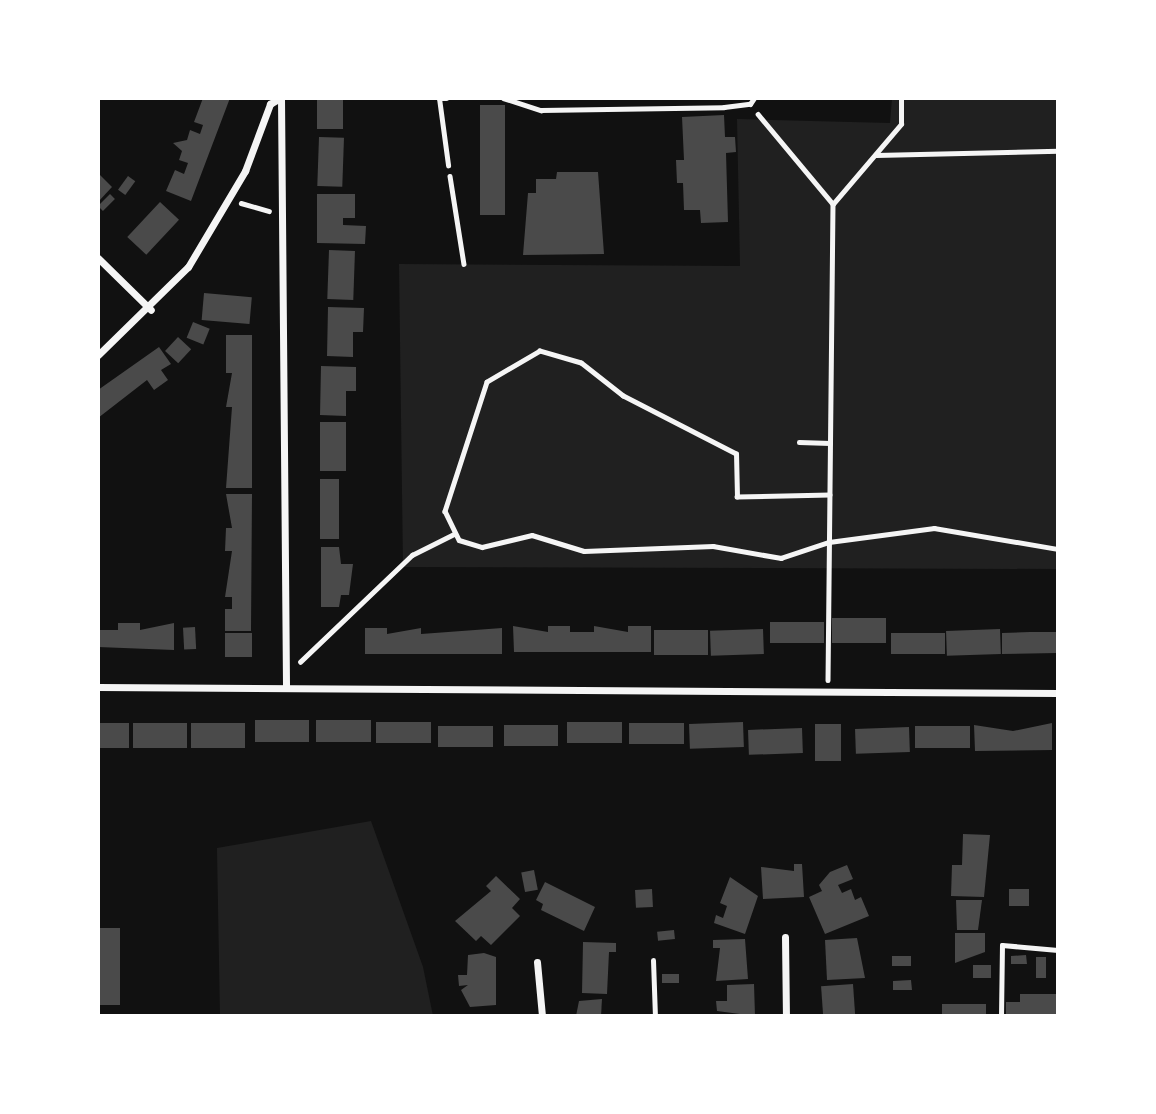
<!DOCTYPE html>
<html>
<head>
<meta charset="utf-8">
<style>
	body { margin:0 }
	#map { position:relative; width:1156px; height:1114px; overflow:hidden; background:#111; font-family:Helvetica,sans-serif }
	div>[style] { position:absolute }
	.green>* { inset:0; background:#202020 }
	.building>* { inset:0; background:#4a4a4a; transform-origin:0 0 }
	.path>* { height:4.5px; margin:-2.25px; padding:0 2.25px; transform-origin:2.25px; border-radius:2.25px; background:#f5f5f5 }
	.service>* { height:5px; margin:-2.5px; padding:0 2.5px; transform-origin:2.5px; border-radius:2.5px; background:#f5f5f5 }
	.minor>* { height:7px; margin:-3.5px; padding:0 3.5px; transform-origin:3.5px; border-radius:3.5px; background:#f5f5f5 }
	span { translate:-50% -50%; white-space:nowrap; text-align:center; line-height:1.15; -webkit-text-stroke:6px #fff; paint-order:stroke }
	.frame { position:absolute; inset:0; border:100px solid #fff; pointer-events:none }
</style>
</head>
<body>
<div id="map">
	<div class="green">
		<i style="clip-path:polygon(892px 98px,1058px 98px,1058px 569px,403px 567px,399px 264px,740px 266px,737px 119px,890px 123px)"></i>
		<i style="clip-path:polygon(371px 821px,423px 967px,433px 1016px,220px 1016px,217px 848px)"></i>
	</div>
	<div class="building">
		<i style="clip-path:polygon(203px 98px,230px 98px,191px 201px,166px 191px,175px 170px,184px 174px,188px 163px,179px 160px,182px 151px,173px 143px,187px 140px,190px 130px,200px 134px,203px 125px,194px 122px)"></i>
		<i style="left:317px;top:98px;width:26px;height:31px"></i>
		<i style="left:480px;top:105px;width:25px;height:110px"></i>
		<i style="clip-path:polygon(724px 115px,725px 137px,735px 137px,736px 152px,726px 153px,728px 222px,701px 223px,700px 210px,684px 210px,683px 183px,677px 183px,676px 160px,684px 160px,682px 117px)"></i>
		<i style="left:319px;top:137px;width:25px;height:49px;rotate:2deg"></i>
		<i style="clip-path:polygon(557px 172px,598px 172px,604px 254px,523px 255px,528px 193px,536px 193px,536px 179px,556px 179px)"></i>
		<i style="clip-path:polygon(98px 173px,112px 187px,98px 202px)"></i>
		<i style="left:128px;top:176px;width:9px;height:17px;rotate:36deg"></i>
		<i style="left:110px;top:194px;width:7px;height:17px;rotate:45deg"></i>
		<i style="clip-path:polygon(317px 194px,355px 194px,355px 218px,343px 218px,343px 225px,366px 226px,365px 244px,317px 243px)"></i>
		<i style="left:160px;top:202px;width:26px;height:48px;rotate:43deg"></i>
		<i style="left:329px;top:250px;width:26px;height:49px;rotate:2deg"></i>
		<i style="left:204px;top:293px;width:48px;height:27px;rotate:5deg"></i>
		<i style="clip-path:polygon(328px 307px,364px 308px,363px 332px,353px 332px,353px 357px,327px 356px)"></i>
		<i style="left:193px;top:322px;width:18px;height:17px;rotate:22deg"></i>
		<i style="clip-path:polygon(226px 335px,252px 335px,252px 488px,226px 488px,232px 407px,226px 407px,232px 373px,226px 373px)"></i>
		<i style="left:178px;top:337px;width:18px;height:19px;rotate:43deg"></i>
		<i style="clip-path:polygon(159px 347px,171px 364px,161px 370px,168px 380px,154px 390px,147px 380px,98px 418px,98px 390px)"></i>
		<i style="clip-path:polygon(321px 366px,356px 367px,356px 391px,346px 391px,346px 416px,320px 415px)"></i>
		<i style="left:320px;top:422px;width:26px;height:49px"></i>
		<i style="left:320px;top:479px;width:19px;height:60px"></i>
		<i style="clip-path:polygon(226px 494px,252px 494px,251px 631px,225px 631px,225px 609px,232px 609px,232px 597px,225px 597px,232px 551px,225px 551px,226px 528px,232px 528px)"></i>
		<i style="clip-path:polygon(321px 547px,339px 547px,341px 564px,353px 564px,349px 595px,341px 595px,339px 607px,321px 607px)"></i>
		<i style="left:886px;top:618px;width:25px;height:54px;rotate:90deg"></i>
		<i style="left:824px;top:622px;width:21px;height:54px;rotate:90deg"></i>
		<i style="clip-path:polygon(118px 623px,140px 623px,140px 630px,174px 623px,174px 650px,98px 647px,98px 630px,118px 630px)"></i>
		<i style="clip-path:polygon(513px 626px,548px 632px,548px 626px,570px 626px,570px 632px,594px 632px,594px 626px,628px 632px,628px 626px,651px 626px,651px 652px,514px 652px)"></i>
		<i style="left:195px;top:627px;width:22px;height:12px;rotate:87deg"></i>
		<i style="clip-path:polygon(365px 628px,387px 628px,387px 634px,421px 628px,421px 634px,502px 628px,502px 654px,365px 654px)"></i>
		<i style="left:763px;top:629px;width:25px;height:53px;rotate:88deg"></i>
		<i style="left:1000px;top:629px;width:25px;height:54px;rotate:88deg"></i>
		<i style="left:708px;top:630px;width:25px;height:54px;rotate:90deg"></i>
		<i style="clip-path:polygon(1030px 632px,1057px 632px,1057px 653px,1002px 654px,1002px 633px)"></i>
		<i style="left:225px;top:633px;width:27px;height:24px"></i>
		<i style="left:945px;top:633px;width:21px;height:54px;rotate:90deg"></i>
		<i style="left:309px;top:720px;width:22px;height:54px;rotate:90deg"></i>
		<i style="left:371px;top:720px;width:22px;height:55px;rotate:90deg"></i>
		<i style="left:376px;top:722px;width:55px;height:21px"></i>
		<i style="left:622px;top:722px;width:21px;height:55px;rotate:90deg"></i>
		<i style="left:743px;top:722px;width:25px;height:54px;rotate:88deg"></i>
		<i style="left:98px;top:723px;width:31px;height:25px"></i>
		<i style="left:133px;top:723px;width:54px;height:25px"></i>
		<i style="left:191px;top:723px;width:54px;height:25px"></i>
		<i style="left:684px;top:723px;width:21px;height:55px;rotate:90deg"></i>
		<i style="clip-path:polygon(1052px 723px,1052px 750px,975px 751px,974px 725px,1013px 731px)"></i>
		<i style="left:815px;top:724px;width:26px;height:37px"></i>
		<i style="left:558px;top:725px;width:21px;height:54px;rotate:90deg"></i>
		<i style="left:438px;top:726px;width:55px;height:21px"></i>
		<i style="left:970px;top:726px;width:22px;height:55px;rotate:90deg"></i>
		<i style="left:909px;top:727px;width:25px;height:54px;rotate:88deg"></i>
		<i style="left:802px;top:728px;width:25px;height:54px;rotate:88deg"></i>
		<i style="clip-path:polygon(963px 834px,990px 835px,984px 897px,951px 896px,952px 865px,962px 865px)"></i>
		<i style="clip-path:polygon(794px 864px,802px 864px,804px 897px,763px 899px,761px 867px,794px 871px)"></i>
		<i style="clip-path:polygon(847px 865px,853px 879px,838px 885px,842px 893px,851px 889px,855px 900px,861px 897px,869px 916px,825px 934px,809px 897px,822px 891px,819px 885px,830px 872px)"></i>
		<i style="left:534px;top:870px;width:20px;height:13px;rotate:79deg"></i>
		<i style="clip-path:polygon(496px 876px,520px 899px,512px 908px,520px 916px,491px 945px,481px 936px,476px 941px,455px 921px,491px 891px,486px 886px)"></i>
		<i style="clip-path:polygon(730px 877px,758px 896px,745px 934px,714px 923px,716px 915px,723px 918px,727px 906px,720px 903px)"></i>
		<i style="clip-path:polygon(545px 882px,595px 907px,584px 931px,541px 910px,543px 904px,536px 900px)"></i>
		<i style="left:652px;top:889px;width:18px;height:17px;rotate:87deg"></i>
		<i style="left:1009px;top:889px;width:20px;height:17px"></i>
		<i style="clip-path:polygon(956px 900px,982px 900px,978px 930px,957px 930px)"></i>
		<i style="left:98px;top:928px;width:22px;height:77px"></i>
		<i style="left:674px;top:930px;width:9px;height:17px;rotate:84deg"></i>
		<i style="clip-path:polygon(955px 933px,985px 933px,985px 952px,955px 963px)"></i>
		<i style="clip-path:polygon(857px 938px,865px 978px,827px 980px,825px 940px)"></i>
		<i style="clip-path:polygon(745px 939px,748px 979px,716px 981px,720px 948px,713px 948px,713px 940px)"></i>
		<i style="clip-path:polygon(583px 942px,616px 943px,616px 952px,609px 952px,607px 994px,582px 993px)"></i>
		<i style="clip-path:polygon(484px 953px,496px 957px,496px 1005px,470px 1007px,461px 990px,468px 985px,459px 986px,458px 975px,467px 975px,468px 955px)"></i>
		<i style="clip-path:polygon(1026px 955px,1027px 964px,1011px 964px,1011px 956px)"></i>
		<i style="left:911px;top:956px;width:10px;height:19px;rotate:90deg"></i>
		<i style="left:1046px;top:957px;width:21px;height:10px;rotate:90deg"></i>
		<i style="left:973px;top:965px;width:18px;height:13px"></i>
		<i style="left:679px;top:974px;width:9px;height:17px;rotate:90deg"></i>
		<i style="clip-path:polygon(911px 980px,912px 990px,893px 990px,893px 981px)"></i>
		<i style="clip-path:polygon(754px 984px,755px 1016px,717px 1011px,716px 1001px,727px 1001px,727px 985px)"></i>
		<i style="left:853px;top:984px;width:32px;height:32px;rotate:86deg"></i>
		<i style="clip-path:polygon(1020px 994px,1058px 994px,1058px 1016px,1006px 1016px,1006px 1002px,1020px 1002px)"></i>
		<i style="clip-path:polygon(602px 999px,601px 1016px,576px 1016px,579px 1001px)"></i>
		<i style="left:942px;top:1004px;width:44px;height:12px"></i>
	</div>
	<div class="path">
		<i style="left:758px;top:114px;width:117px;rotate:50.2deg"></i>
		<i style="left:833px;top:204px;width:476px;rotate:90.6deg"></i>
		<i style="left:876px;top:155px;width:182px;rotate:-1.3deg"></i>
		<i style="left:450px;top:176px;width:89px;rotate:81deg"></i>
		<i style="left:241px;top:203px;width:29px;rotate:16deg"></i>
		<i style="left:833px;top:204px;width:105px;rotate:-49.6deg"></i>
		<i style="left:901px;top:124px;width:26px;rotate:-90deg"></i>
		<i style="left:799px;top:442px;width:31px;rotate:2deg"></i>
		<i style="left:830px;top:495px;width:93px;rotate:178.8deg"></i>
		<i style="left:737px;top:497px;width:43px;rotate:-91.3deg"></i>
		<i style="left:736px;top:454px;width:127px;rotate:-152.8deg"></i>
		<i style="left:623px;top:396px;width:53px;rotate:-141.8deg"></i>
		<i style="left:581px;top:363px;width:43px;rotate:-163.7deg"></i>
		<i style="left:540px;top:351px;width:61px;rotate:149.7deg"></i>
		<i style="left:487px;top:382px;width:136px;rotate:108deg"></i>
		<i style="left:445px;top:511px;width:32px;rotate:64deg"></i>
		<i style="left:459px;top:540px;width:24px;rotate:17deg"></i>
		<i style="left:482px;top:547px;width:51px;rotate:-13.5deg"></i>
		<i style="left:532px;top:535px;width:54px;rotate:17.1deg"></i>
		<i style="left:584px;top:551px;width:129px;rotate:-2.2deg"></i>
		<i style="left:713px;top:546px;width:69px;rotate:10deg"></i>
		<i style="left:781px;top:558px;width:51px;rotate:-18.4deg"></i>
		<i style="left:829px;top:542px;width:106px;rotate:-7.6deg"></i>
		<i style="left:934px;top:528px;width:126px;rotate:9.6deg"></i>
		<i style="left:300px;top:662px;width:155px;rotate:-43.7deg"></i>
		<i style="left:412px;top:555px;width:47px;rotate:-26.6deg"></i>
	</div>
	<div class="service">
		<i style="left:446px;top:98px;width:7px;rotate:180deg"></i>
		<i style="left:439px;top:98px;width:68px;rotate:82.3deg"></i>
		<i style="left:503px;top:98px;width:40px;rotate:18deg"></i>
		<i style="left:541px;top:110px;width:183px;rotate:-0.9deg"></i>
		<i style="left:724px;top:107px;width:26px;rotate:-7deg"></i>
		<i style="left:750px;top:104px;width:7px;rotate:-56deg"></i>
		<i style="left:653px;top:960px;width:56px;rotate:88deg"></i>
		<i style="left:1001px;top:1016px;width:71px;rotate:-89.2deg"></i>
		<i style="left:1002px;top:945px;width:56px;rotate:5.1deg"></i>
	</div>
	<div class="minor">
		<i style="left:281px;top:98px;width:590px;rotate:89.51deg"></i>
		<i style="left:98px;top:258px;width:74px;rotate:44.5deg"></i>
		<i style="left:98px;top:355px;width:126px;rotate:-44.4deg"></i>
		<i style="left:188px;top:267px;width:112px;rotate:-59.3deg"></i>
		<i style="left:245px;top:171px;width:72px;rotate:-69.5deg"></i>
		<i style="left:270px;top:104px;width:12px;rotate:-31deg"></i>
		<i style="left:98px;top:687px;width:960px;rotate:0.36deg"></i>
		<i style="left:785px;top:937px;width:79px;rotate:89.3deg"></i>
		<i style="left:537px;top:962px;width:54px;rotate:84.7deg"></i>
	</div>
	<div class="frame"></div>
</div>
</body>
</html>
